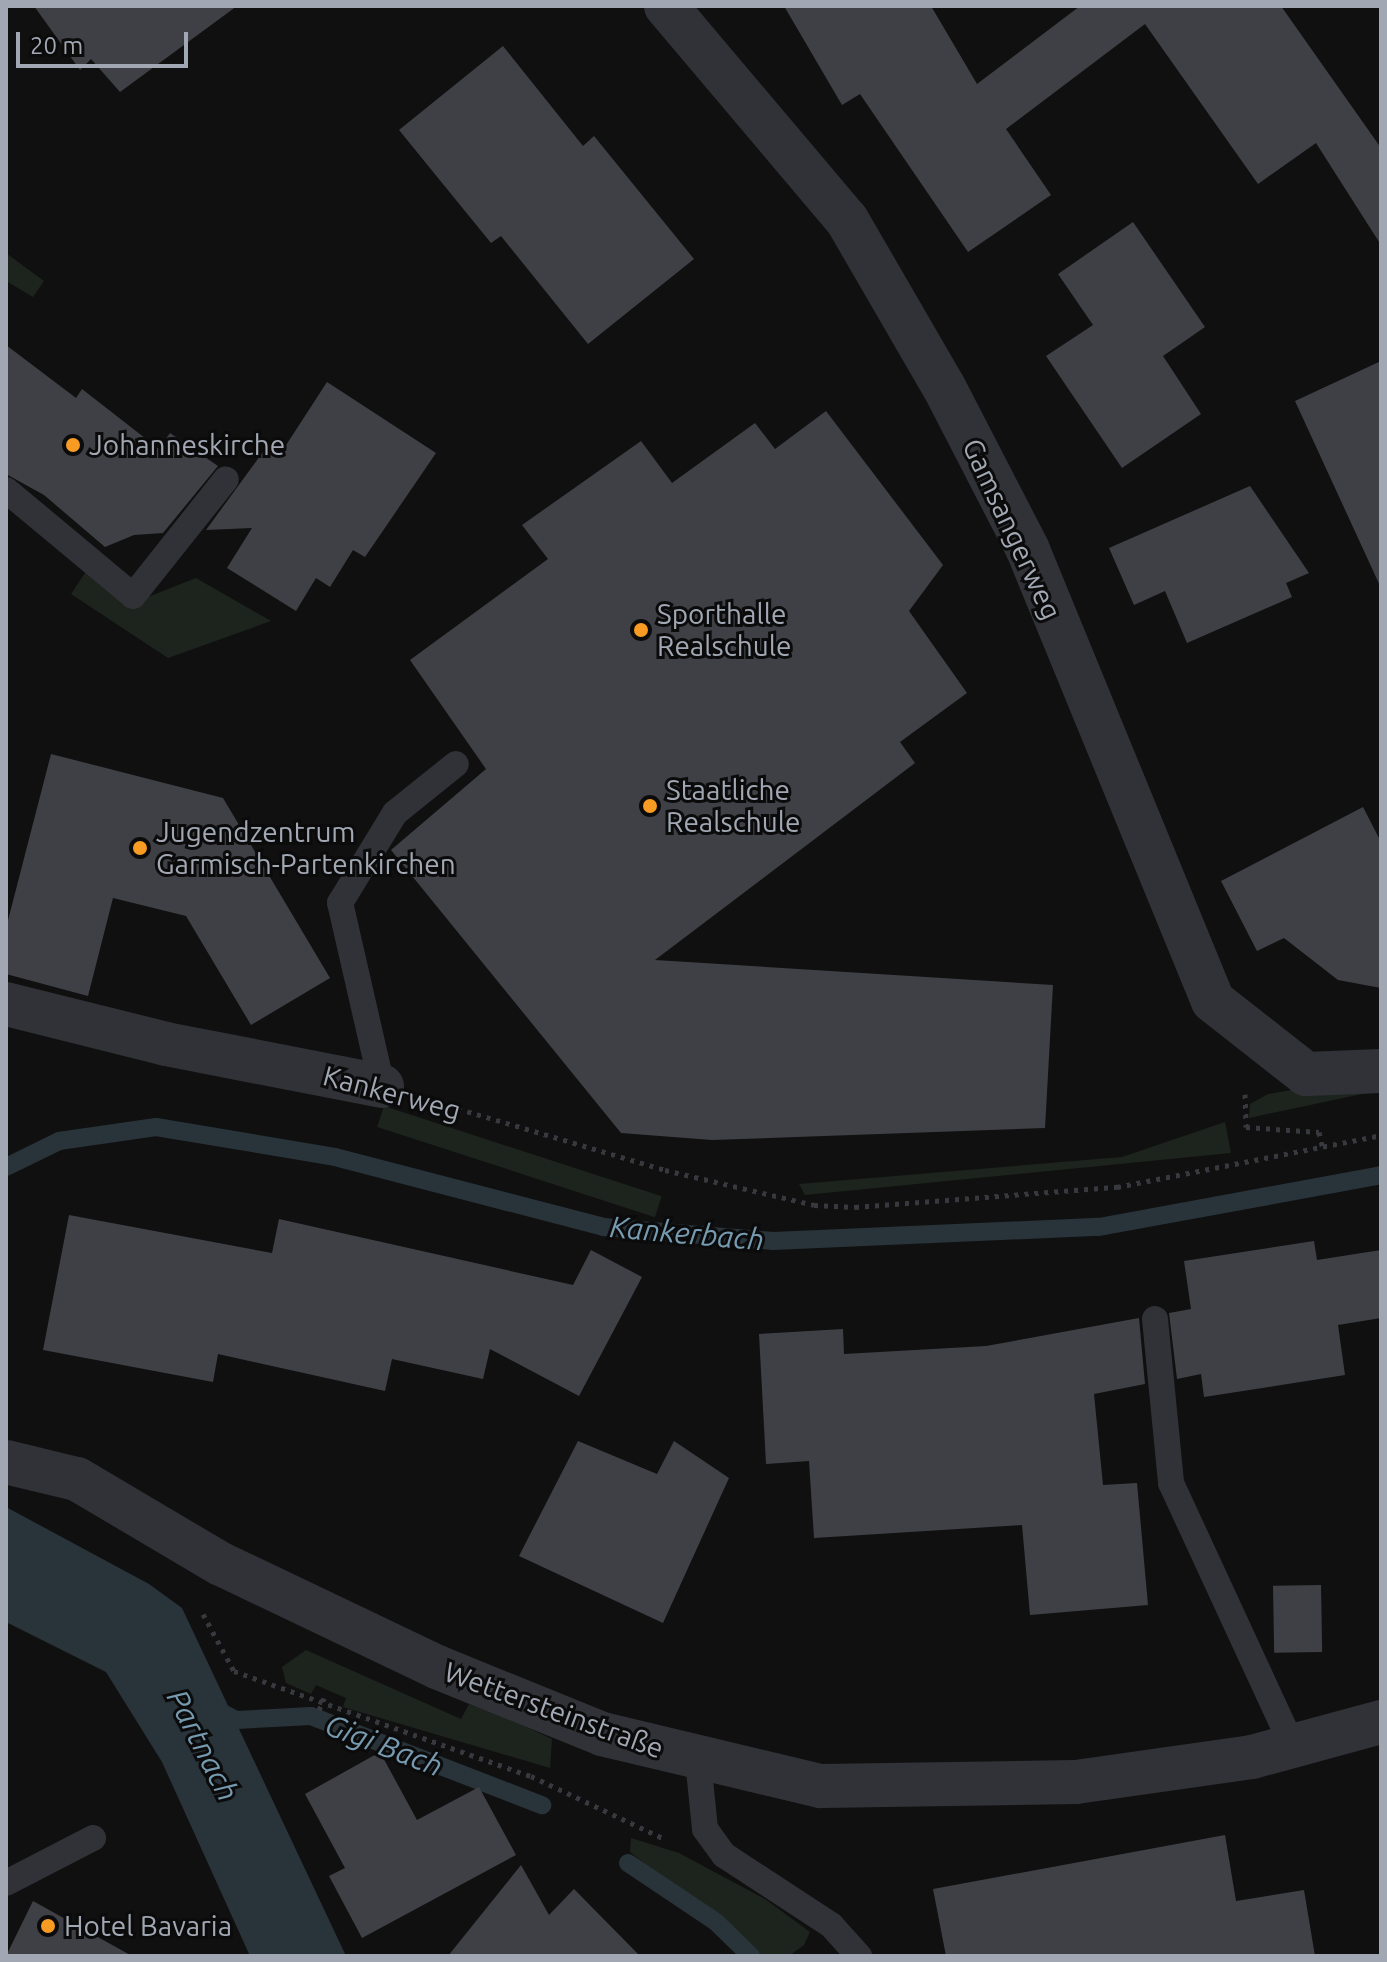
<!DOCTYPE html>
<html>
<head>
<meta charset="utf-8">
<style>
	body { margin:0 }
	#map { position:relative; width:1387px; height:1962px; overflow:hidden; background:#101011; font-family:Ubuntu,sans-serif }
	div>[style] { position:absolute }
	.green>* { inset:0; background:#1c241d; transform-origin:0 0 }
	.water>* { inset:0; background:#29343a }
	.stream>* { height:18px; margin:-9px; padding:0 9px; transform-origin:9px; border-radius:9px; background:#29343a }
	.building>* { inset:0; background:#3f4045; transform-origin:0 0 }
	.path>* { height:5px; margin-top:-2.5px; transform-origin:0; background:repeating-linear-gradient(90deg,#37393e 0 4px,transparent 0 10px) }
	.service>* { height:26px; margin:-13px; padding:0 13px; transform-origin:13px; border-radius:13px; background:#313237 }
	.minor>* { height:44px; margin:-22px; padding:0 22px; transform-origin:22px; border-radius:22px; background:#313237 }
	.dots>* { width:22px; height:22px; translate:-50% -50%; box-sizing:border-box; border:4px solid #0b0b0c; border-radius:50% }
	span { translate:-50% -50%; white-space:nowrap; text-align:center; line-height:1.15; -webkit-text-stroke:6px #0b0b0c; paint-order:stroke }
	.poi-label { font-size:28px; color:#a1a8b3 }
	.left { translate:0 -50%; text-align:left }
	.street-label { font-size:28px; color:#a1a8b3 }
	.water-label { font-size:30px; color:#769ab0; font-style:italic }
	.frame { position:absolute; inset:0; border:8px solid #a1a8b3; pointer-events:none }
	.scale { position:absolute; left:16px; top:32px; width:172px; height:36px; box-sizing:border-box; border:4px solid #a1a8b3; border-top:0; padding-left:10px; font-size:24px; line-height:28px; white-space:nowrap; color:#a1a8b3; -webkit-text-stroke:6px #0b0b0c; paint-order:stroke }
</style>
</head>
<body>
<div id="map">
	<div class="green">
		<i style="clip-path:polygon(6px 253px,44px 281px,33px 297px,6px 281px)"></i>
		<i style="clip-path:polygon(87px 570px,135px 602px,196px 578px,271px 621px,168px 658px,71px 594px)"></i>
		<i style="clip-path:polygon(1338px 1082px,1381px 1090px,1249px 1118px,1250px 1104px,1268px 1094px)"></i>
		<i style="left:384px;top:1106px;width:292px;height:22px;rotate:18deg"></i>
		<i style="clip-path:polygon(1225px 1122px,1231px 1153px,805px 1195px,799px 1184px,1122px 1157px)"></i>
		<i style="clip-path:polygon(306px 1650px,461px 1719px,469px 1704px,520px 1724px,552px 1739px,550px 1768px,343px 1707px,346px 1698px,316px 1685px,311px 1694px,286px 1683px,282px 1667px)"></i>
		<i style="clip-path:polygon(631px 1838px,679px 1853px,765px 1899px,810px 1932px,804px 1945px,789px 1956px,763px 1956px,630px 1852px)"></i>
	</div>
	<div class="water">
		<i style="clip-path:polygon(6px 1507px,149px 1584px,182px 1608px,346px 1956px,250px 1956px,162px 1762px,106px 1672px,6px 1622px)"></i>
	</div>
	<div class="stream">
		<i style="left:6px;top:1167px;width:59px;rotate:-26.1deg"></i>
		<i style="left:59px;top:1141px;width:98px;rotate:-8.2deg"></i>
		<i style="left:156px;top:1127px;width:181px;rotate:9.5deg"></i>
		<i style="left:335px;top:1157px;width:277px;rotate:14.6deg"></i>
		<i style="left:603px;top:1227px;width:171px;rotate:4.7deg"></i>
		<i style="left:773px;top:1241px;width:326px;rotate:-2.5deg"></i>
		<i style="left:1099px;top:1227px;width:287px;rotate:-10.4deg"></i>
		<i style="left:215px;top:1709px;width:24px;rotate:28deg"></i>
		<i style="left:236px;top:1720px;width:75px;rotate:-3.1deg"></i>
		<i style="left:311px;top:1716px;width:248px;rotate:21.1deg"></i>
		<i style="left:628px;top:1863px;width:106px;rotate:33.8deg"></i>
		<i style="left:716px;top:1922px;width:49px;rotate:44.2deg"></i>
	</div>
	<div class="building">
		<i style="clip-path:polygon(34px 6px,237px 6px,120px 92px,91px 59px,80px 70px)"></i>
		<i style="clip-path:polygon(784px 6px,931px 6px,977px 84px,1080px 6px,1281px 6px,1381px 148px,1381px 245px,1316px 143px,1258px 184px,1145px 24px,1006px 129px,1051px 195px,968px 252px,860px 94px,842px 105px)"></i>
		<i style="clip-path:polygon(503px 46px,583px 146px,594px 136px,694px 259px,588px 344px,501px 236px,491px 243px,399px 130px)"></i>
		<i style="clip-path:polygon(1133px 222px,1205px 327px,1163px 356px,1201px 414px,1122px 468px,1046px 356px,1093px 325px,1058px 274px)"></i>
		<i style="clip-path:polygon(6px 345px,76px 398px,82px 389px,159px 449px,170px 433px,218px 466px,163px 533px,134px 535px,105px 547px,44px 495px,6px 474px)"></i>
		<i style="clip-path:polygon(1381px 361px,1381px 588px,1295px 401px)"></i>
		<i style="clip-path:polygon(327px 382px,436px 453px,365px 557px,353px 550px,330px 587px,316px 578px,296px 611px,227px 568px,252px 528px,206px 530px,268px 445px,281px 453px)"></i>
		<i style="clip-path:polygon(826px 411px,943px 565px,909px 611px,967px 693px,900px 742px,915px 763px,655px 960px,1053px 985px,1045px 1128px,712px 1140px,621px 1133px,391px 850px,486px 769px,410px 660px,548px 559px,522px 525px,641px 441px,672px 483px,755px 423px,775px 449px)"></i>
		<i style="clip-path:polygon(1250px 486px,1309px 573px,1286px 583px,1292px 597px,1187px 643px,1165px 591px,1134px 605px,1109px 548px)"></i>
		<i style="clip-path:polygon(51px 754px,223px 798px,330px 978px,251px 1025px,186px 916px,113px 898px,88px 996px,6px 974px,6px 928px)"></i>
		<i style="clip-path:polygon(1363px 807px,1381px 842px,1381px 988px,1338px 980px,1284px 938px,1257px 951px,1221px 881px)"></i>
		<i style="clip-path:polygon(69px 1215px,272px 1253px,279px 1219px,573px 1285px,591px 1250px,642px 1277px,579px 1396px,490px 1349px,483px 1379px,392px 1359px,385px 1391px,218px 1354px,213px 1382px,43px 1350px)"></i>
		<i style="clip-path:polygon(1314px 1241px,1317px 1260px,1381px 1250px,1381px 1318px,1338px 1325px,1345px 1375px,1204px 1397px,1201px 1374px,1177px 1379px,1169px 1313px,1191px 1309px,1184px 1261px)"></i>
		<i style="clip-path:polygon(1139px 1318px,1145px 1384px,1094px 1394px,1103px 1485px,1137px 1483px,1148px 1605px,1030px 1615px,1022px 1525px,814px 1538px,809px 1461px,766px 1464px,759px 1334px,843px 1329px,844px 1354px,986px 1346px)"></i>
		<i style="clip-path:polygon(578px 1441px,657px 1474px,674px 1441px,729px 1478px,663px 1623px,519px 1556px)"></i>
		<i style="left:1321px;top:1585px;width:67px;height:48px;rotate:89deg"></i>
		<i style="clip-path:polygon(380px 1752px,417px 1820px,479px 1787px,516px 1855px,362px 1938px,329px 1876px,345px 1868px,305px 1794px)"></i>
		<i style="clip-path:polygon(1225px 1835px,1236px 1901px,1304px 1890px,1315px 1956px,946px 1956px,933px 1889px)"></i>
		<i style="clip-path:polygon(521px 1865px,549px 1915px,574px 1889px,640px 1956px,448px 1956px)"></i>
		<i style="clip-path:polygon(33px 1901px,132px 1956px,6px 1956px)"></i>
	</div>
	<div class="path">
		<i style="left:1245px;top:1094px;width:33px;rotate:88deg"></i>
		<i style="left:1246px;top:1127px;width:73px;rotate:3.9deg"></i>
		<i style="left:1319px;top:1132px;width:18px;rotate:77deg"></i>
		<i style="left:429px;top:1100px;width:246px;rotate:16.5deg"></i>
		<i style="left:665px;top:1170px;width:153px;rotate:13.2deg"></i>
		<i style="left:814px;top:1205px;width:41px;rotate:2.8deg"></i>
		<i style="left:855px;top:1207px;width:263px;rotate:-4.4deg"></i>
		<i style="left:1117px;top:1187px;width:269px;rotate:-11.1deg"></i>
		<i style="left:203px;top:1614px;width:65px;rotate:61.5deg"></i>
		<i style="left:234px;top:1671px;width:315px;rotate:19.5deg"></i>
		<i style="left:531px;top:1776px;width:146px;rotate:25.2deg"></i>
		<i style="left:319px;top:1710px;width:13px;rotate:-67deg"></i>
	</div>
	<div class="service">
		<i style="left:6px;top:490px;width:165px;rotate:39.8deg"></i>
		<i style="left:133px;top:596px;width:149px;rotate:-51.5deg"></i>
		<i style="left:382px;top:1086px;width:188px;rotate:-102.9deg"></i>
		<i style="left:340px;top:903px;width:105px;rotate:-58.6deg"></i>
		<i style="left:395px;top:813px;width:78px;rotate:-38.8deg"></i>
		<i style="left:1155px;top:1319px;width:165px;rotate:84.4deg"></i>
		<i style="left:1171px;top:1483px;width:289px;rotate:65.2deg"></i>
		<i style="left:698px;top:1760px;width:69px;rotate:84.2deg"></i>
		<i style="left:705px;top:1829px;width:32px;rotate:54deg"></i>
		<i style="left:724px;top:1855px;width:128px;rotate:33.2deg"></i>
		<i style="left:831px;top:1925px;width:42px;rotate:47.9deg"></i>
		<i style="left:6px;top:1883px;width:98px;rotate:-27.3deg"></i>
	</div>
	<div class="minor">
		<i style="left:666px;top:6px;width:280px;rotate:49.8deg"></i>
		<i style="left:847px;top:220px;width:193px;rotate:59.9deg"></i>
		<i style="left:944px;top:387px;width:183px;rotate:62.7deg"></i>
		<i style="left:1028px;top:550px;width:487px;rotate:67.7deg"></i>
		<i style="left:1213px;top:1001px;width:118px;rotate:38.1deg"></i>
		<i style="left:1306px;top:1074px;width:75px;rotate:-2.3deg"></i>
		<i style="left:6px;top:1004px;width:165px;rotate:14deg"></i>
		<i style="left:166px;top:1044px;width:220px;rotate:11deg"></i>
		<i style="left:6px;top:1462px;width:73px;rotate:13.5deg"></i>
		<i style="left:77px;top:1479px;width:167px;rotate:30.6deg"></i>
		<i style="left:221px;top:1564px;width:239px;rotate:25.5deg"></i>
		<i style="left:437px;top:1667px;width:178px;rotate:22.1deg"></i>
		<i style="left:602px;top:1734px;width:225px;rotate:13.4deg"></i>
		<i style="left:821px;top:1786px;width:255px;rotate:-0.9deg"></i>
		<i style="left:1076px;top:1782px;width:178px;rotate:-8.1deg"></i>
		<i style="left:1252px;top:1757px;width:134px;rotate:-15.2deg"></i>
	</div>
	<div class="dots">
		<i style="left:73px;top:445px;background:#f79b23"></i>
		<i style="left:641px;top:630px;background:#f79b23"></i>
		<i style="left:650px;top:806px;background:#f79b23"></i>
		<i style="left:140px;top:848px;background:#f79b23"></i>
		<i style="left:48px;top:1926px;background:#f79b23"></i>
	</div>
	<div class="poi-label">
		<span class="left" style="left:89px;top:445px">Johanneskirche</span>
		<span class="left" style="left:657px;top:630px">Sporthalle<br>Realschule</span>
		<span class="left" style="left:666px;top:806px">Staatliche<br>Realschule</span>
		<span class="left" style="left:156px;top:848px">Jugendzentrum<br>Garmisch-Partenkirchen</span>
		<span class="left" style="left:64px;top:1926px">Hotel Bavaria</span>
	</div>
	<div class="street-label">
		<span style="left:1012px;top:529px;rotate:65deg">Gamsangerweg</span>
		<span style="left:392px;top:1093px;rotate:15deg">Kankerweg</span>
		<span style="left:554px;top:1710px;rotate:20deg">Wettersteinstraße</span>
	</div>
	<div class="water-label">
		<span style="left:687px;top:1233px;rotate:5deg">Kankerbach</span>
		<span style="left:203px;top:1745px;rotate:63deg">Partnach</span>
		<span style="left:384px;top:1745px;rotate:21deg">Gigi Bach</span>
	</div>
	<div class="frame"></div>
	<div class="scale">20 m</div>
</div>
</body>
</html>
